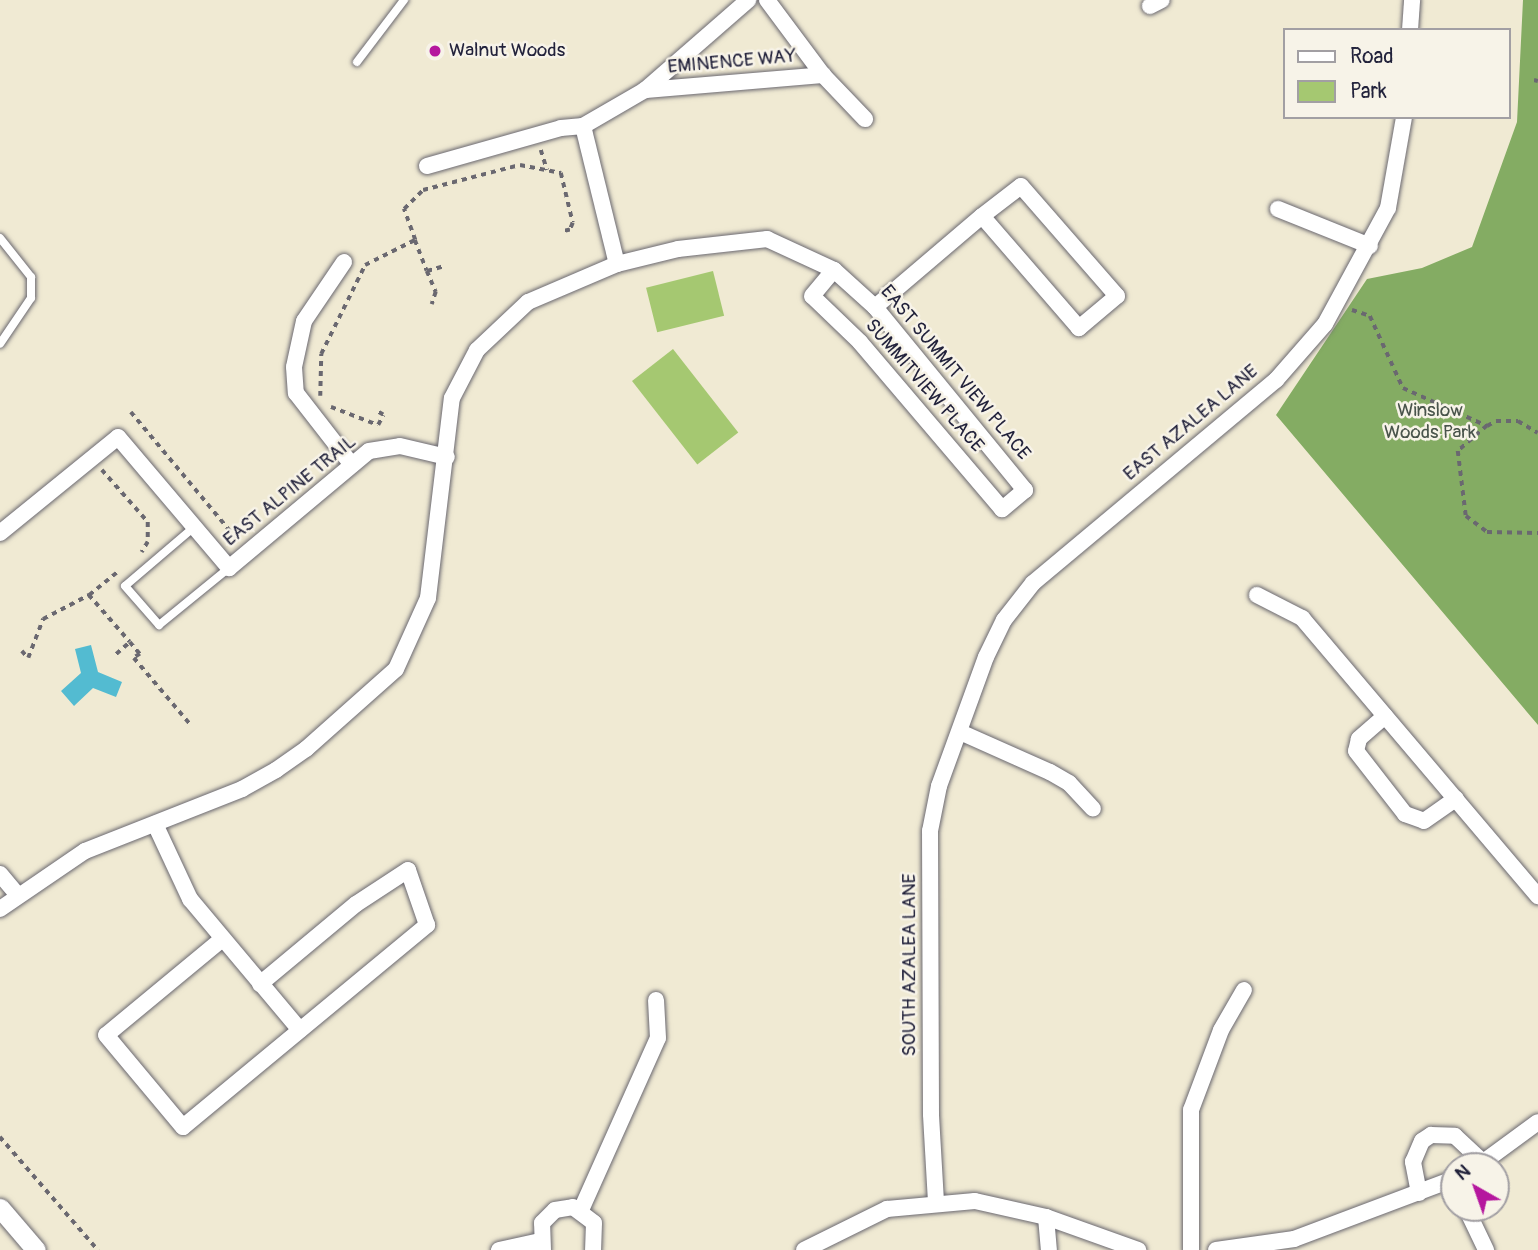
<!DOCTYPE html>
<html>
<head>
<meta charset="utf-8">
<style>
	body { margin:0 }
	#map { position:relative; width:1538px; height:1250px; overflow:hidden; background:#f0ead3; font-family:Pangolin,sans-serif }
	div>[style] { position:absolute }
	.green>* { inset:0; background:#a5c871; transform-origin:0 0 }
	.forest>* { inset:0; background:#84ac63 }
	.water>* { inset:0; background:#53bbd1 }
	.path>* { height:3.5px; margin-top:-1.75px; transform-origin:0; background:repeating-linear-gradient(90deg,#6a6870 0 5px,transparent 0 10px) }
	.roads { filter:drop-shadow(0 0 2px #6a6870) drop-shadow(0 0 2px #6a6870) }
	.service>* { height:8px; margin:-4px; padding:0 4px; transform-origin:4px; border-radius:4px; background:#fff }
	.minor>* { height:16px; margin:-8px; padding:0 8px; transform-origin:8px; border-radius:8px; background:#fff }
	.tertiary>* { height:19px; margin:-9.5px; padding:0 9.5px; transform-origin:9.5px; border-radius:9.5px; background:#fff }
	.dots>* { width:19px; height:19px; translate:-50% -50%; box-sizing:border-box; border:4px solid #f7f3e8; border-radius:50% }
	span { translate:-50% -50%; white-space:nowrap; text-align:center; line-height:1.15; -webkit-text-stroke:5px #f7f3e8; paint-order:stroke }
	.poi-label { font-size:19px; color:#22223b }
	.left { translate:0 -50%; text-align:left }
	.street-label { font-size:19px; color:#22223b }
	.park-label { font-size:19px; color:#49544b }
	.legend { position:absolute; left:1283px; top:28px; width:228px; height:91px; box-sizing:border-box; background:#f7f3e8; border:2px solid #a29fa3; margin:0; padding:9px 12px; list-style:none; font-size:21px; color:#22223b }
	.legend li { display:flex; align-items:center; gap:14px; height:35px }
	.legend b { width:35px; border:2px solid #a29fa3 }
	.north { position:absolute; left:1440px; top:1152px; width:70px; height:70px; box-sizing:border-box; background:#f7f3e8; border:2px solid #a29fa3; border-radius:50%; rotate:320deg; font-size:19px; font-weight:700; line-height:28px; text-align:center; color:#22223b }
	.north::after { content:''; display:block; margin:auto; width:24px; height:32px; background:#b5179e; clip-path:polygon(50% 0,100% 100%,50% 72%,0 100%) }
</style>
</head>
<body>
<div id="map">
	<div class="green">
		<i style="left:713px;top:271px;width:46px;height:69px;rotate:76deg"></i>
		<i style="left:673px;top:349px;width:106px;height:52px;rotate:52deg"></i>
	</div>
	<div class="forest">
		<i style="clip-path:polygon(1523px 0,1538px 0,1538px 725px,1276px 415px,1367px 279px,1422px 268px,1472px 247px,1517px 122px)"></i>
	</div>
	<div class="water">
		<i style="clip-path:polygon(91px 645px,98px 672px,122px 682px,116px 697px,93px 688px,74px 706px,61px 691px,81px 673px,75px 649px)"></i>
	</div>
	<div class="path">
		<i style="left:1534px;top:80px;width:4px;rotate:14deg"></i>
		<i style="left:541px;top:150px;width:21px;rotate:73deg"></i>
		<i style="left:415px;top:240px;width:33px;rotate:69deg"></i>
		<i style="left:427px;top:271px;width:19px;rotate:-16deg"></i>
		<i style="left:427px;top:271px;width:23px;rotate:67deg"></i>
		<i style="left:436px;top:292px;width:13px;rotate:108deg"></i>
		<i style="left:1352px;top:310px;width:19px;rotate:18deg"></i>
		<i style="left:1370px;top:316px;width:79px;rotate:65.4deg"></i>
		<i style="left:1403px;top:388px;width:92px;rotate:24.3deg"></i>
		<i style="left:1487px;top:426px;width:10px;rotate:-29deg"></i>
		<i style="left:1496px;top:421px;width:22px"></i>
		<i style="left:1518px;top:421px;width:23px;rotate:31deg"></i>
		<i style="left:320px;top:396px;width:42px;rotate:-88.6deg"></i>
		<i style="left:321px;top:354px;width:99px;rotate:-63.7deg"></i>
		<i style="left:365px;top:265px;width:56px;rotate:-26.6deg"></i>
		<i style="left:415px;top:240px;width:33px;rotate:-110deg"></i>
		<i style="left:404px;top:209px;width:27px;rotate:-45deg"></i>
		<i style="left:423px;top:190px;width:100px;rotate:-14.5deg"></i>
		<i style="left:520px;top:165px;width:42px;rotate:11deg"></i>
		<i style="left:561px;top:173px;width:51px;rotate:76.5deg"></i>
		<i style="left:573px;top:223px;width:8px;rotate:113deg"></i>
		<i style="left:570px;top:230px;width:9px;rotate:167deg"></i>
		<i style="left:331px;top:407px;width:50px;rotate:21deg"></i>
		<i style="left:378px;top:425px;width:11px;rotate:-63deg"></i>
		<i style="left:383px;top:415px;width:6px;rotate:-149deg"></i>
		<i style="left:131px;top:412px;width:165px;rotate:50.2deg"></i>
		<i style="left:1487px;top:426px;width:38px;rotate:139deg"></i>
		<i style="left:1458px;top:451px;width:65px;rotate:83deg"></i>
		<i style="left:1466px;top:516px;width:26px;rotate:37deg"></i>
		<i style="left:1487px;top:532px;width:51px;rotate:1.1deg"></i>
		<i style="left:102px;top:470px;width:69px;rotate:48.5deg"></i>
		<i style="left:148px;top:522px;width:20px;rotate:90deg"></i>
		<i style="left:148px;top:542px;width:12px;rotate:121deg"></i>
		<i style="left:89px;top:595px;width:36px;rotate:-39deg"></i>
		<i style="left:22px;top:651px;width:9px;rotate:49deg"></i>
		<i style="left:28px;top:658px;width:42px;rotate:-69deg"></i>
		<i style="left:43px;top:619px;width:52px;rotate:-27.6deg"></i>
		<i style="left:89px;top:595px;width:62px;rotate:48.9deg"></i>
		<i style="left:116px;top:654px;width:18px;rotate:-41deg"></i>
		<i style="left:130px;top:642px;width:16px;rotate:50deg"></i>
		<i style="left:140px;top:654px;width:7px;rotate:146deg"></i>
		<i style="left:134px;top:658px;width:87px;rotate:49.7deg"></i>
		<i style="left:0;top:1137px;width:150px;rotate:49.1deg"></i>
	</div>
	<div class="roads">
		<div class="service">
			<i style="left:357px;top:62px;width:78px;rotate:-52.8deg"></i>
			<i style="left:0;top:238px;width:50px;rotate:51.5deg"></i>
			<i style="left:31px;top:277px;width:21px;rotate:90deg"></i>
			<i style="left:31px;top:298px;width:55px;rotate:124deg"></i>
			<i style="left:193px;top:528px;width:89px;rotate:139.5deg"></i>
			<i style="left:125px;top:586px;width:52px;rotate:48.9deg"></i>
			<i style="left:159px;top:625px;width:90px;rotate:-39.2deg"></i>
		</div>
		<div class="minor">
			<i style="left:767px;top:0;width:94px;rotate:53.3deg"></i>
			<i style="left:823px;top:75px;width:61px;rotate:46.3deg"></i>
			<i style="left:1150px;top:6px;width:13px;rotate:-27deg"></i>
			<i style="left:1410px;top:30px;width:30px;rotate:-86deg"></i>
			<i style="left:645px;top:90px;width:179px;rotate:-4.8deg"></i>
			<i style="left:583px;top:126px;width:142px;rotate:76.2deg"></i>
			<i style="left:427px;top:166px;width:139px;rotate:-15.8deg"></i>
			<i style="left:561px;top:128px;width:22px;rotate:-5deg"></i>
			<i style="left:583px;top:126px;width:72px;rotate:-30.1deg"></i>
			<i style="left:645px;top:90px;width:137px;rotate:-41.1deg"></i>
			<i style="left:1021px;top:186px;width:146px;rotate:48.9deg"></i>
			<i style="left:1117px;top:296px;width:50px;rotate:139.9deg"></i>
			<i style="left:1079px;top:328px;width:148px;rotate:-130.9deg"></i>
			<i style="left:982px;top:216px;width:49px;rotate:-37.6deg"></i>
			<i style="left:1278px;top:209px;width:99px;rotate:21.9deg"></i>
			<i style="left:344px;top:262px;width:71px;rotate:124.1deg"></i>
			<i style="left:304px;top:321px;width:47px;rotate:102.3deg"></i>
			<i style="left:294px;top:367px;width:26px;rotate:86deg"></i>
			<i style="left:296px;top:393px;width:91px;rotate:52.1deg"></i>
			<i style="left:875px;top:307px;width:140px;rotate:-40.4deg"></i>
			<i style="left:0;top:533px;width:152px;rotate:-39.1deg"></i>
			<i style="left:118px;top:437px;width:172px;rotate:49.7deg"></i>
			<i style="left:229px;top:568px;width:182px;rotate:-39.9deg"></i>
			<i style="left:369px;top:451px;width:31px;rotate:-9deg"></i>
			<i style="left:400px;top:446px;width:48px;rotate:13.2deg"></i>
			<i style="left:1257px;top:595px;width:51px;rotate:27.1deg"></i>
			<i style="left:1302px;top:618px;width:365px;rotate:49.7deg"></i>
			<i style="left:1385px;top:716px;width:35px;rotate:139deg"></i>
			<i style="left:1359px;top:739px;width:12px;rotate:104deg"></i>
			<i style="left:1356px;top:751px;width:80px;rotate:52.1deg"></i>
			<i style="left:1405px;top:814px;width:20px;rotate:20deg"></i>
			<i style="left:1424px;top:821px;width:39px;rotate:-35deg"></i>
			<i style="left:960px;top:732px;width:98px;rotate:24deg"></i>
			<i style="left:1050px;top:772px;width:22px;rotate:30deg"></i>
			<i style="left:1069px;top:783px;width:35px;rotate:47deg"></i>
			<i style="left:155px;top:824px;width:83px;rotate:65deg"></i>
			<i style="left:190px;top:899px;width:171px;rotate:50deg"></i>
			<i style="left:0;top:874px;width:26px;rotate:50deg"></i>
			<i style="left:0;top:909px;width:103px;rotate:-34.3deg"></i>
			<i style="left:85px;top:851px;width:169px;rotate:-21.5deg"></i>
			<i style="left:242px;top:789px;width:39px;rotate:-29deg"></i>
			<i style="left:276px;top:770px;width:37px;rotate:-35deg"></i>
			<i style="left:306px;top:749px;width:120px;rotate:-41.6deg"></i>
			<i style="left:396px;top:669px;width:78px;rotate:-65.7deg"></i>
			<i style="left:428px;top:598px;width:201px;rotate:-83.2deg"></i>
			<i style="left:452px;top:398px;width:54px;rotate:-62.5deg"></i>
			<i style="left:477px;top:350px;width:70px;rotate:-43.3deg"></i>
			<i style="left:528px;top:302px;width:97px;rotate:-23.1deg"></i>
			<i style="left:617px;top:264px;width:63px;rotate:-13.8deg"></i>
			<i style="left:678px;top:249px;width:90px;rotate:-6.4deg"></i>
			<i style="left:767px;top:239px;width:74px;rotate:24.8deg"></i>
			<i style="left:834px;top:270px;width:55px;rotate:42.1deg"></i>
			<i style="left:875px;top:307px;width:237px;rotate:50.7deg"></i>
			<i style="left:1025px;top:490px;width:30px;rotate:140deg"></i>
			<i style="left:1002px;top:509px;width:219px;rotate:-130.4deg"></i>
			<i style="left:860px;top:342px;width:66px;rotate:-136.2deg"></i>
			<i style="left:812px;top:296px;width:34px;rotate:-50deg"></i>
			<i style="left:221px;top:940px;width:149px;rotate:140.4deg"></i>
			<i style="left:106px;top:1035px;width:120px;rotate:50.1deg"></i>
			<i style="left:183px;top:1127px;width:317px;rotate:-39.6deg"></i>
			<i style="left:427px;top:925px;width:58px;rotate:-109.1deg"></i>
			<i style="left:408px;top:870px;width:62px;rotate:146.8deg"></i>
			<i style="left:356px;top:904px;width:125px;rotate:140.2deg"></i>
			<i style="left:1478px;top:1166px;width:74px;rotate:-36.3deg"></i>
			<i style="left:1419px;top:1193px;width:32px;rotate:-101deg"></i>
			<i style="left:1413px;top:1162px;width:23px;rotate:-67deg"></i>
			<i style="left:1422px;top:1141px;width:11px;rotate:-34deg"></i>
			<i style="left:1431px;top:1135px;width:24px;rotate:2deg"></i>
			<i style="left:1455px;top:1136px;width:40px;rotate:43deg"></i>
			<i style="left:936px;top:1202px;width:88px;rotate:-93.3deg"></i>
			<i style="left:931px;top:1114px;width:283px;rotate:-90.2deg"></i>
			<i style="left:930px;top:831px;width:46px;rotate:-78.7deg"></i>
			<i style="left:939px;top:786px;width:137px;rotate:-70deg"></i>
			<i style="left:986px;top:657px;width:41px;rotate:-64.1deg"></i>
			<i style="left:1004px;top:620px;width:47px;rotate:-51.9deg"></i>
			<i style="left:1033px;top:583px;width:317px;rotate:-39.9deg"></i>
			<i style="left:1276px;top:380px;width:74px;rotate:-48.8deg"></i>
			<i style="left:1325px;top:324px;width:132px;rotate:-61.5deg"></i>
			<i style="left:1388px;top:208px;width:92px;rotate:-80deg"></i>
			<i style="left:1466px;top:1208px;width:47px;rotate:64.5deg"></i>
			<i style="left:581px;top:1210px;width:188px;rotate:-65.9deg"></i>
			<i style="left:658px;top:1038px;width:38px;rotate:-93deg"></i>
			<i style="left:1046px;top:1217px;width:33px;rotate:85deg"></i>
			<i style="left:499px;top:1250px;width:42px;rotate:-12.4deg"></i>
			<i style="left:543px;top:1250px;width:27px;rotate:-92deg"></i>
			<i style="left:542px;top:1223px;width:18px;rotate:-45deg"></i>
			<i style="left:555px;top:1210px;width:18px;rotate:-9deg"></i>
			<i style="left:573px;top:1207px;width:26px;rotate:37deg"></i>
			<i style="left:594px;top:1223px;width:27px;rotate:92deg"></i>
			<i style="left:804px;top:1250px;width:93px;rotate:-26.3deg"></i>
			<i style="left:887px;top:1209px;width:88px;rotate:-5.2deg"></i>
			<i style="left:975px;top:1201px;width:73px;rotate:12.7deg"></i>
			<i style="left:1046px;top:1217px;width:98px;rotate:19.7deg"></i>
			<i style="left:1191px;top:1250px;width:140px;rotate:-90deg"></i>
			<i style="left:1191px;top:1110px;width:85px;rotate:-69.4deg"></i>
			<i style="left:1221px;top:1030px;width:46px;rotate:-60.1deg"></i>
			<i style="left:1216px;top:1250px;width:79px;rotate:-8deg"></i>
			<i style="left:1294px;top:1239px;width:171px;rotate:-20.6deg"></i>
		</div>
		<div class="tertiary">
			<i style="left:0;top:1208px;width:55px;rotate:49.4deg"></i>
		</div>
	</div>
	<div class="dots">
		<i style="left:435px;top:51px;background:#b5179e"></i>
	</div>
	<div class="poi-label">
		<span class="left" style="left:449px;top:51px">Walnut Woods</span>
	</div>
	<div class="street-label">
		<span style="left:732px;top:62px;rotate:-5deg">EMINENCE WAY</span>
		<span style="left:955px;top:373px;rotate:50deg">EAST SUMMIT VIEW PLACE</span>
		<span style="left:924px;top:386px;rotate:49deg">SUMMITVIEW PLACE</span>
		<span style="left:1191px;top:423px;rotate:-40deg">EAST AZALEA LANE</span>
		<span style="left:290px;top:491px;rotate:-39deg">EAST ALPINE TRAIL</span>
		<span style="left:910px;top:965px;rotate:-90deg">SOUTH AZALEA LANE</span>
	</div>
	<div class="park-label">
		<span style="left:1430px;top:422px">Winslow<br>Woods Park</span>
	</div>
	<ul class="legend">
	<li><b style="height:9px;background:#fff"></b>Road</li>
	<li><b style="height:19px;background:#a5c871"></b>Park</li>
	</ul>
	<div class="north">N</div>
</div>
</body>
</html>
